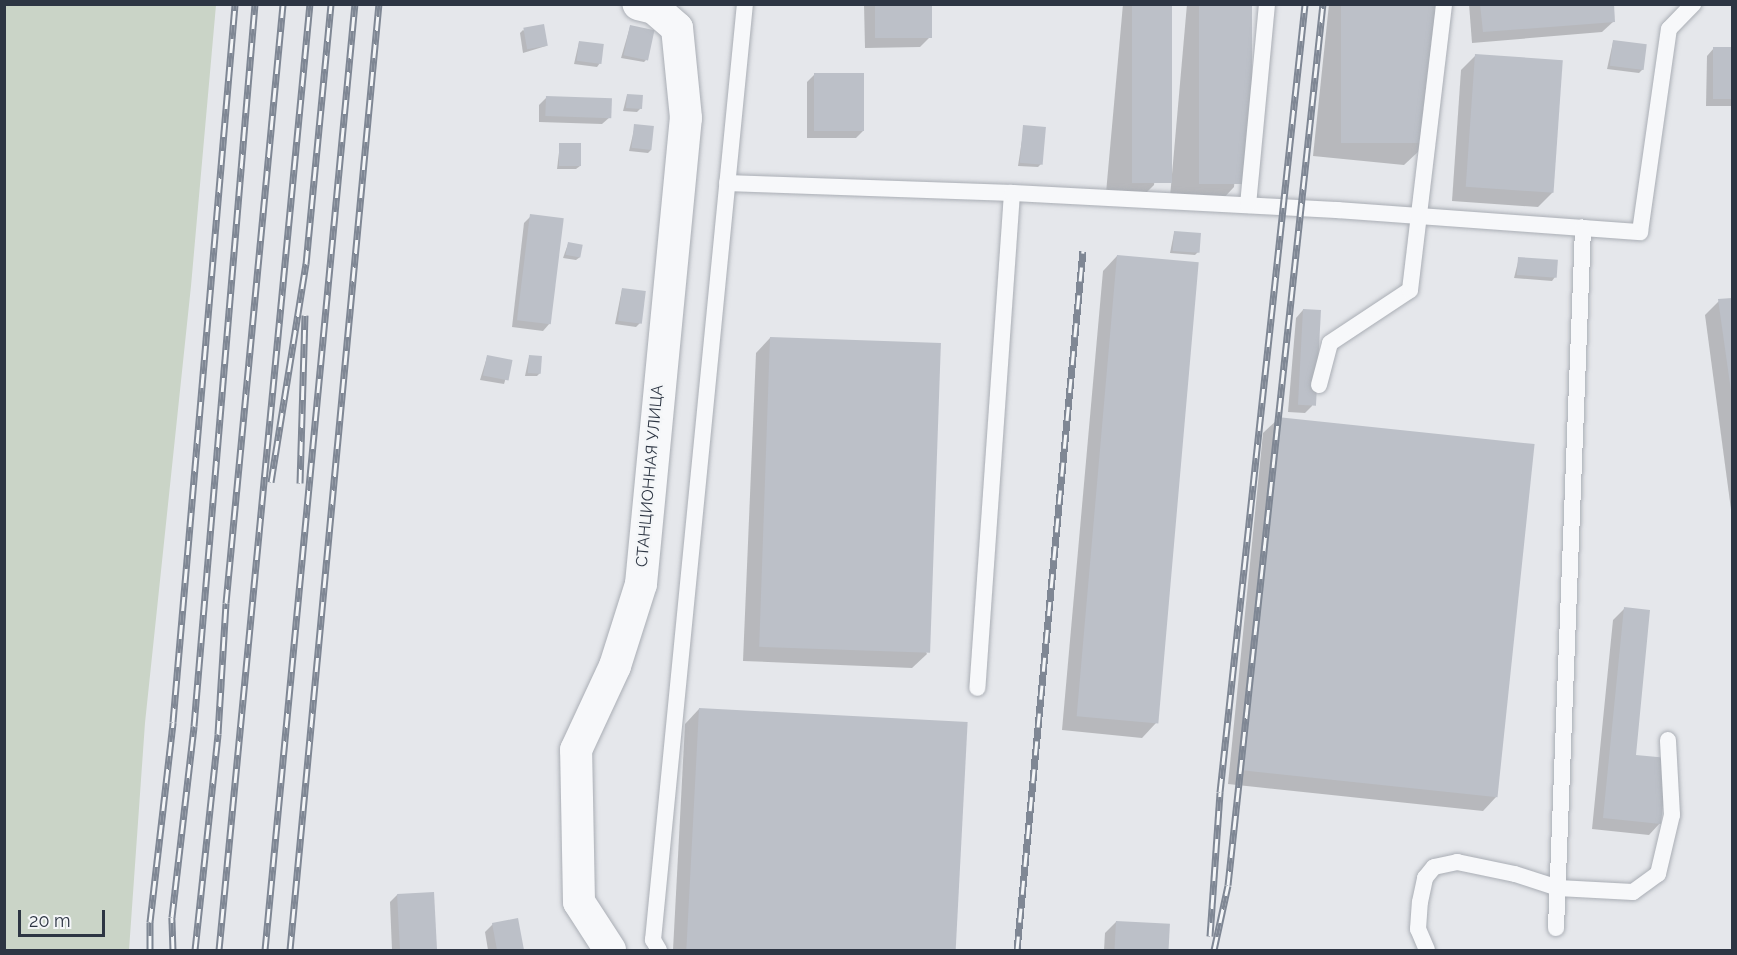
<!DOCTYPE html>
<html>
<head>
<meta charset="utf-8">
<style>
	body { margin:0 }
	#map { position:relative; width:1737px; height:955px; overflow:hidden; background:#e5e7eb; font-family:Raleway,sans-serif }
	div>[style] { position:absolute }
	.green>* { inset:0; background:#cad4c7 }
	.shadow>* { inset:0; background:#0003 }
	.building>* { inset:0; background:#bcc0c8; transform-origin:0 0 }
	.roads { filter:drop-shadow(0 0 2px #aaaeb5) drop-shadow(0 0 2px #aaaeb5) }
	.service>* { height:16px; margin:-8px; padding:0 8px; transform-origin:8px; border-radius:8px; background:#f7f8fa }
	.minor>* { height:32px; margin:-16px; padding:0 16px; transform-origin:16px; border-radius:16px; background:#f7f8fa }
	.rail>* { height:7px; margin-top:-3.5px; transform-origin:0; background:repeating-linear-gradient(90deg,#f4f6f8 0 14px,#7f8794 0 28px); box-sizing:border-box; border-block:2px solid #7f8794 }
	span { translate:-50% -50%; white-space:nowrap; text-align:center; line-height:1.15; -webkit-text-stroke:4.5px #f4f6f8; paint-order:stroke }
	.street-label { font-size:16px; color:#2d3543 }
	.frame { position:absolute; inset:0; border:6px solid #2d3543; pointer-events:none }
	.scale { position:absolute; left:18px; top:910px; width:87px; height:27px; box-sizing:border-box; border:3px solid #2d3543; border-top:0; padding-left:8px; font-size:18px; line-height:21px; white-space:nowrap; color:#2d3543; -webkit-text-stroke:4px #f4f6f8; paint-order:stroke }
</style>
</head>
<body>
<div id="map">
	<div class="green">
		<i style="clip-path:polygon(5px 4px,216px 5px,191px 286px,145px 723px,129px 950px,5px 950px)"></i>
	</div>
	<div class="shadow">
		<i style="clip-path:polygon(864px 4px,930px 4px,931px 36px,920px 47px,865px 48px)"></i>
		<i style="clip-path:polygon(1123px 4px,1171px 4px,1154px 185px,1143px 196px,1106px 193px)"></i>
		<i style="clip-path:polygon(1187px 4px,1250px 4px,1234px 187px,1220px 202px,1170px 197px)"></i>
		<i style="clip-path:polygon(1329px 4px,1434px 4px,1419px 151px,1404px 165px,1313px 156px)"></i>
		<i style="clip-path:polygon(1469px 4px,1612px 4px,1614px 21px,1602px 32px,1472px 43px)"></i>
		<i style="clip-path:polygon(630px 27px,647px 59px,644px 62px,621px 58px)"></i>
		<i style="clip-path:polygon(523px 30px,546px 46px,523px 53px,520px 33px)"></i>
		<i style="clip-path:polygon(579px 42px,600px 63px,597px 67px,574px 64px)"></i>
		<i style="clip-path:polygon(1613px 42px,1643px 69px,1639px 73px,1607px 69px)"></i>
		<i style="clip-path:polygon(1714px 48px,1732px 48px,1732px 106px,1706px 106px,1707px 56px)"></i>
		<i style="clip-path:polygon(1475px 56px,1553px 192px,1538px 207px,1452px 201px,1461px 70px)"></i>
		<i style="clip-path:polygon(814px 75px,863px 131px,856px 138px,807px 138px,807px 82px)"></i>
		<i style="clip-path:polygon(627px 95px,641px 108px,637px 112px,623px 111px)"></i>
		<i style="clip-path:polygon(547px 97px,610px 117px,602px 124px,539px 122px,539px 105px)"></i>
		<i style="clip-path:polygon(635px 126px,651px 150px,648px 153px,629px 151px)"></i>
		<i style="clip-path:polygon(1024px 127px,1041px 164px,1038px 167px,1018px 166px)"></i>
		<i style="clip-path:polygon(560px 144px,580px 166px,576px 169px,557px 169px)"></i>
		<i style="clip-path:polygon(531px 216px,550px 323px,543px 331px,512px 327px,524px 223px)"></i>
		<i style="clip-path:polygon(1174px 233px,1198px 252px,1195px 255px,1170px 253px)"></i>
		<i style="clip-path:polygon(568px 244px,580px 257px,576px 260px,563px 258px)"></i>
		<i style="clip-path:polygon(1117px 256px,1156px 723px,1142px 738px,1062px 730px,1103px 271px)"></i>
		<i style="clip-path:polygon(1519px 258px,1555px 277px,1552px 281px,1514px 278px)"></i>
		<i style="clip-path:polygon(622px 289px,640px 323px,636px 327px,615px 324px)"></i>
		<i style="clip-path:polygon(1732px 299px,1732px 517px,1705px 315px,1719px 301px)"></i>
		<i style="clip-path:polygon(1303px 310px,1312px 406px,1305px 413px,1288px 412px,1296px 318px)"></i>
		<i style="clip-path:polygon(770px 338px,927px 654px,912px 668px,743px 661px,756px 353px)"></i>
		<i style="clip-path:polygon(487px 357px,511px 361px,504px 384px,480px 380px)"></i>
		<i style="clip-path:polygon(529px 357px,540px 373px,537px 376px,525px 376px)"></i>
		<i style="clip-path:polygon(1278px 419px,1497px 796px,1483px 811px,1228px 784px,1263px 433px)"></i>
		<i style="clip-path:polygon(1624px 609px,1634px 756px,1660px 823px,1649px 835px,1592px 829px,1613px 620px)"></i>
		<i style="clip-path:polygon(699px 709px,966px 724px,954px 950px,673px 950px,685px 724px)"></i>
		<i style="clip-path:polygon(433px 893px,436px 950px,392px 950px,390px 902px,397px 895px)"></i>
		<i style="clip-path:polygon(517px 920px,522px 950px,488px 950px,485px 932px,493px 924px)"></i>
		<i style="clip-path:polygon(1116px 922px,1168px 926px,1167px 950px,1104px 950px,1105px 933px)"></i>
	</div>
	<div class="building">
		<i style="left:875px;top:4px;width:57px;height:34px"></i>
		<i style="left:1132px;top:4px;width:40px;height:179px"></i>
		<i style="left:1199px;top:4px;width:53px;height:180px"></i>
		<i style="left:1341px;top:4px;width:94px;height:139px"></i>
		<i style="clip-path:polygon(1480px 4px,1614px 4px,1615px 22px,1483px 32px)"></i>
		<i style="left:544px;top:24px;width:22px;height:21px;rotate:80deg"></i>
		<i style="left:630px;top:25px;width:25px;height:31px;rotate:12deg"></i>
		<i style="left:1613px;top:40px;width:34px;height:26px;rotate:7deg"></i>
		<i style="left:579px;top:41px;width:25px;height:20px;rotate:7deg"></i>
		<i style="left:1713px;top:47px;width:19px;height:52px"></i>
		<i style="left:1475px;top:54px;width:88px;height:133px;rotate:4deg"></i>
		<i style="left:814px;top:73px;width:50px;height:58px"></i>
		<i style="left:627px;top:94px;width:16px;height:14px;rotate:4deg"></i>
		<i style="left:546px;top:96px;width:66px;height:20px;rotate:2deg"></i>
		<i style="left:634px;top:124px;width:20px;height:24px;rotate:6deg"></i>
		<i style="left:1023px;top:125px;width:23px;height:38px;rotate:5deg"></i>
		<i style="left:559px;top:143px;width:22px;height:23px"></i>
		<i style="left:530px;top:214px;width:34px;height:107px;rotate:7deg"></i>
		<i style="left:1174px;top:231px;width:27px;height:20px;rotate:4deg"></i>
		<i style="left:568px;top:242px;width:15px;height:13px;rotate:11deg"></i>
		<i style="left:1117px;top:255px;width:82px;height:463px;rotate:5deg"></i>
		<i style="left:1518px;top:257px;width:40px;height:18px;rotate:4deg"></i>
		<i style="left:622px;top:288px;width:24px;height:33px;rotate:7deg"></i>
		<i style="clip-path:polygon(1732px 298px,1732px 391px,1731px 391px,1718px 299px)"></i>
		<i style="left:1303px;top:309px;width:18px;height:96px;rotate:3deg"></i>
		<i style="left:770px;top:337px;width:171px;height:310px;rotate:2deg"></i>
		<i style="left:487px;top:355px;width:26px;height:21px;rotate:11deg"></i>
		<i style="left:529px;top:355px;width:13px;height:18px;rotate:4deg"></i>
		<i style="left:1277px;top:417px;width:259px;height:355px;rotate:6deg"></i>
		<i style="clip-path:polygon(1624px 607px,1650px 610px,1636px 755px,1668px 758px,1661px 824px,1603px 818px)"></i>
		<i style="left:699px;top:708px;width:269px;height:242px;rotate:3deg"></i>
		<i style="left:434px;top:892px;width:58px;height:37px;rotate:87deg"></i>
		<i style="clip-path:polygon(518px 918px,524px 950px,497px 950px,492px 923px)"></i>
		<i style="left:1116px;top:921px;width:54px;height:29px;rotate:3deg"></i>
	</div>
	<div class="roads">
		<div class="service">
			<i style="left:727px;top:183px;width:285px;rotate:2deg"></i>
			<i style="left:1012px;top:193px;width:496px;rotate:94deg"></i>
			<i style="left:1012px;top:193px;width:326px;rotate:3deg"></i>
			<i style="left:1338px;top:210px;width:303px;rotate:4.2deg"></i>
			<i style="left:1640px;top:232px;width:205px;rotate:-81.9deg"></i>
			<i style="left:1669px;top:29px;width:35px;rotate:-46deg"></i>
			<i style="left:1248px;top:205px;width:202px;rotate:-84.6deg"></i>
			<i style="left:1319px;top:385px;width:43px;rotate:-75.3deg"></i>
			<i style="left:1330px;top:343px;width:96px;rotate:-33.5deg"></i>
			<i style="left:1410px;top:290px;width:288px;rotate:-83.2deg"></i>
			<i style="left:1556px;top:928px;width:701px;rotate:-87.79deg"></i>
			<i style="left:659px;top:950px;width:12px;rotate:-121deg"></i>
			<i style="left:653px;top:940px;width:941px;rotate:-84.39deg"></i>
			<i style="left:1427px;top:950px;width:23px;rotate:-113deg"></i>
			<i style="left:1418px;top:929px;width:27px;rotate:-86deg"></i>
			<i style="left:1420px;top:902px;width:25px;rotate:-78deg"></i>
			<i style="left:1425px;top:878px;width:14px;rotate:-51deg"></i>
			<i style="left:1434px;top:867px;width:24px;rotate:-12deg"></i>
			<i style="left:1457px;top:862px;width:59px;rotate:11.7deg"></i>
			<i style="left:1515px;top:874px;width:45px;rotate:18deg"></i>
			<i style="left:1558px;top:888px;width:75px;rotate:3.1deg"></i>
			<i style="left:1633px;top:892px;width:31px;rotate:-36deg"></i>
			<i style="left:1658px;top:874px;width:61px;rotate:-76.7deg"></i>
			<i style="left:1672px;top:815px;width:75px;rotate:-93.1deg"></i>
		</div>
		<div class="minor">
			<i style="left:610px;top:950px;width:57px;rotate:-122.9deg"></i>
			<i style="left:579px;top:902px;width:152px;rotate:-91.1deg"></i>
			<i style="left:576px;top:750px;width:93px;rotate:-65.1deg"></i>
			<i style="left:615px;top:666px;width:86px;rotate:-72.4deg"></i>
			<i style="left:641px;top:584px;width:468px;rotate:-84.5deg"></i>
			<i style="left:686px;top:118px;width:90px;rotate:-95.7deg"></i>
			<i style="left:677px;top:28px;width:30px;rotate:-139deg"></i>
			<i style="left:654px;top:8px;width:16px;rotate:-166deg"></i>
		</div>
	</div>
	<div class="rail">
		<i style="left:271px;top:482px;width:221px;rotate:-80.9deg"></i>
		<i style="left:306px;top:264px;width:261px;rotate:-84.5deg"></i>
		<i style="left:300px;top:483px;width:168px;rotate:-88.3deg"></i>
		<i style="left:1210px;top:936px;width:144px;rotate:-86deg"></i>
		<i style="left:1220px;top:792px;width:793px;rotate:-83.84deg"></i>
		<i style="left:150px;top:950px;width:28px;rotate:-90deg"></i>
		<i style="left:150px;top:922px;width:201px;rotate:-83.4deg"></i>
		<i style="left:173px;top:722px;width:721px;rotate:-85.06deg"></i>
		<i style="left:173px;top:950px;width:33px;rotate:-92deg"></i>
		<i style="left:172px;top:917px;width:192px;rotate:-83.4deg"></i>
		<i style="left:194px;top:726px;width:725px;rotate:-85.17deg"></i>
		<i style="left:195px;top:950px;width:217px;rotate:-83.9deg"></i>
		<i style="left:218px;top:734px;width:131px;rotate:-86.5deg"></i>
		<i style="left:226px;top:603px;width:602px;rotate:-84.56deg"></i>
		<i style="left:219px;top:950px;width:950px;rotate:-84.51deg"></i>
		<i style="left:265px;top:950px;width:950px;rotate:-84.57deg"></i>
		<i style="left:290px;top:950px;width:950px;rotate:-84.63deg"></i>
		<i style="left:1017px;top:950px;width:702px;rotate:-84.61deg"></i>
		<i style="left:1214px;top:950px;width:66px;rotate:-77.8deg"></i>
		<i style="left:1228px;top:885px;width:886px;rotate:-83.85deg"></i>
	</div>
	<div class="street-label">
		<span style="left:650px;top:476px;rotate:-85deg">СТАНЦИОННАЯ УЛИЦА</span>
	</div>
	<div class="frame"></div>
	<div class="scale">20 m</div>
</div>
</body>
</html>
